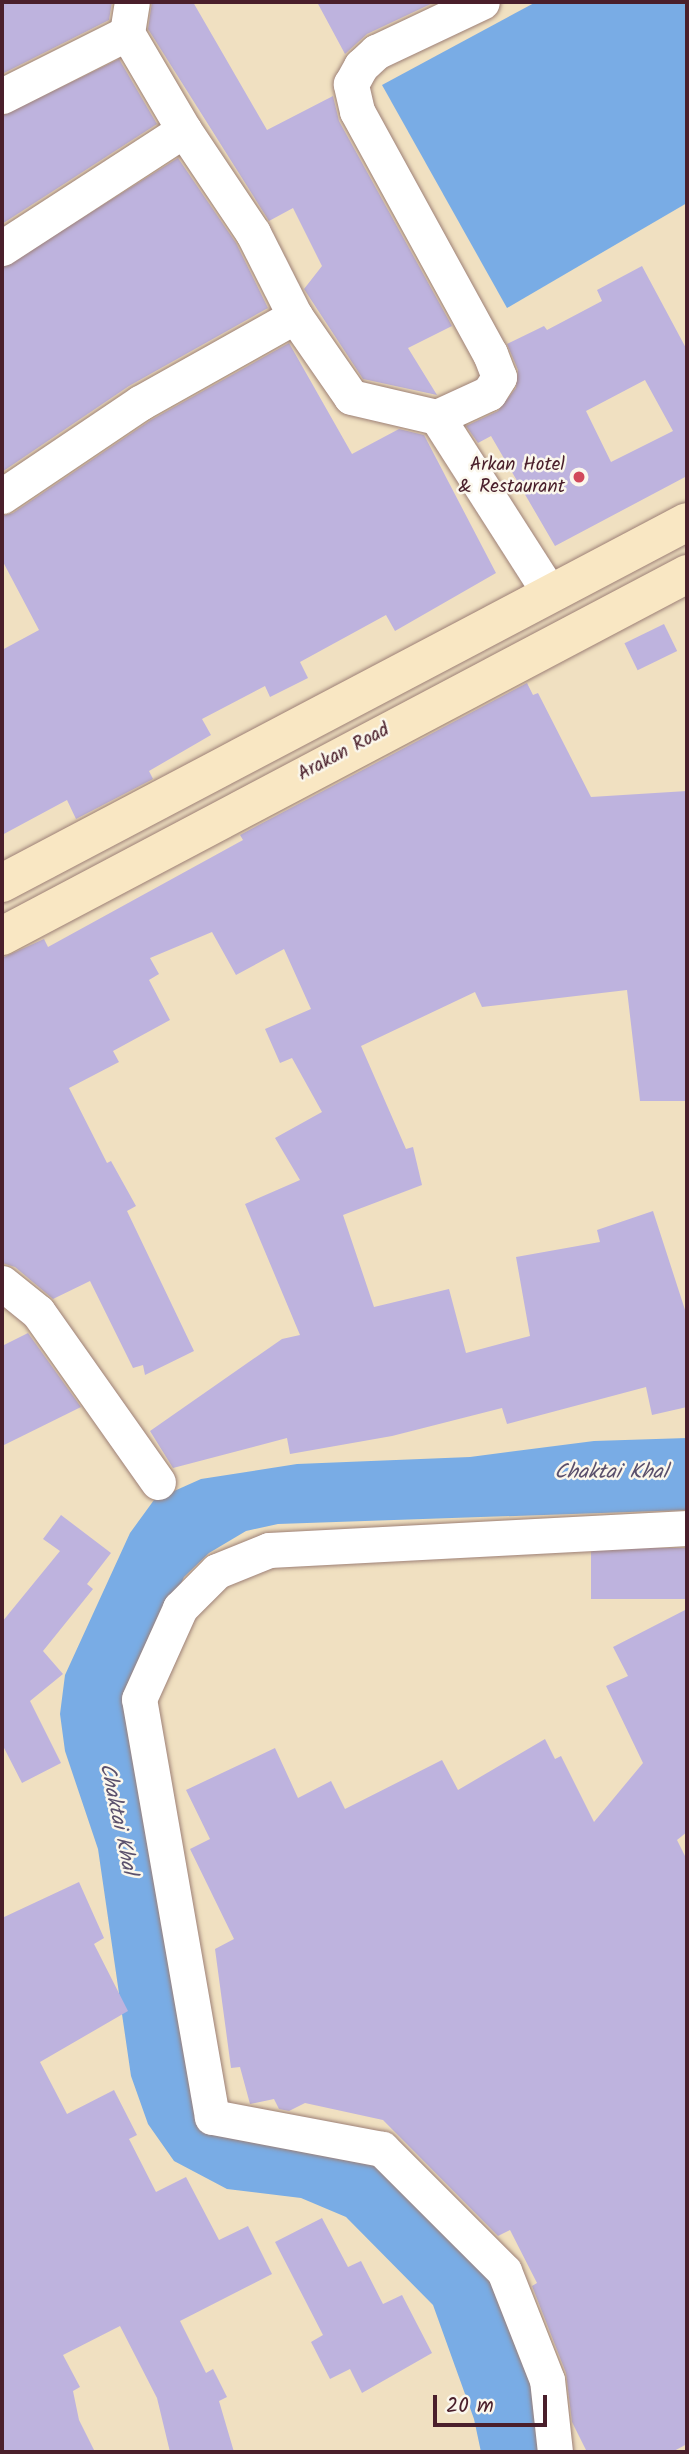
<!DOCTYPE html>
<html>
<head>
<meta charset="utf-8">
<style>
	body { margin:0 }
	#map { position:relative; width:689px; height:2454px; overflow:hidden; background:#f0e0c1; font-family:Kalam,sans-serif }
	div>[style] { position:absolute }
	.water>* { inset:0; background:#79ace5 }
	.building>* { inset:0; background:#beb3de; transform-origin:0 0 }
	.roads { filter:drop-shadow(0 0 2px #9d8076) drop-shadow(0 0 2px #9d8076) }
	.street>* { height:35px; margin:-17.5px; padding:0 17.5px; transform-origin:17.5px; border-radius:17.5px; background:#fff }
	.secondary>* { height:38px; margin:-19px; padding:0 19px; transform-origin:19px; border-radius:19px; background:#f9e7c3 }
	.dots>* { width:19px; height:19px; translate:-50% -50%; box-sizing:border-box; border:4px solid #fbf7ec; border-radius:50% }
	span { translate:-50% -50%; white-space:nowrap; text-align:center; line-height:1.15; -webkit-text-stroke:5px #fbf7ec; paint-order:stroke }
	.poi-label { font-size:19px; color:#4a1f2b }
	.right { translate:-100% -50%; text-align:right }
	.street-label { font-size:19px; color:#4a1f2b }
	.water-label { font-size:21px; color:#5a506c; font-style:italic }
	.frame { position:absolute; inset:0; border:4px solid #4a1f2b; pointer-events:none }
	.scale { position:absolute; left:433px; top:2395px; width:114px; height:32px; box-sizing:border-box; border:4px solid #4a1f2b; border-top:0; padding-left:9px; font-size:21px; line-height:24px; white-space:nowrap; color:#4a1f2b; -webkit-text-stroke:5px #fbf7ec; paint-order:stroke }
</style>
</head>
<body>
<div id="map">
	<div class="water">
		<i style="clip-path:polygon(536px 2px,687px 2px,687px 203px,507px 308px,382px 85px)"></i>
		<i style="clip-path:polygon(687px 1438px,687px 1510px,278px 1524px,246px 1531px,209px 1553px,184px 1577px,133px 1688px,203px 2110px,376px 2164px,493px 2281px,528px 2367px,541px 2452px,481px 2452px,474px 2419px,433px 2305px,346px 2217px,301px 2198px,227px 2189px,174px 2161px,148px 2124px,131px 2076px,98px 1849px,65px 1751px,60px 1714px,65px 1675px,130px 1533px,154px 1500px,201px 1479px,297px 1464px,470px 1457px,594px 1441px)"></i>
	</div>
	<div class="building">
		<i style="clip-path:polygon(2px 2px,112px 2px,109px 20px,2px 74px)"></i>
		<i style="clip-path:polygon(152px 2px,193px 2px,267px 130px,333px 96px,339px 121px,452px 326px,408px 348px,437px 395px,363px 379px,304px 289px,322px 266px,293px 208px,269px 221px,148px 29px)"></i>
		<i style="clip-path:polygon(317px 2px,435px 2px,367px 34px,345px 54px)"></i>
		<i style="clip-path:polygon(119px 59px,157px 124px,2px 224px,2px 116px)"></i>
		<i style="clip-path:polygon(178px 158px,236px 243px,268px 308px,129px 386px,2px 472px,2px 268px)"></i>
		<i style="clip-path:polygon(evenodd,642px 266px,687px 350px,687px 476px,555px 546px,491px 436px,478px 443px,466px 426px,498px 411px,516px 388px,518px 370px,507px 344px,544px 326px,547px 330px,602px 301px,597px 290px,642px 266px,645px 380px,673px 431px,611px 462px,586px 411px,645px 380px)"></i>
		<i style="clip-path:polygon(289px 343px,352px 454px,399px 429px,424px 435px,496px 573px,395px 631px,386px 615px,300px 662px,308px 678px,270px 697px,265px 686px,202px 719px,211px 735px,149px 771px,153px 779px,76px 819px,67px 800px,2px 835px,2px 650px,39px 630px,2px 560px,2px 516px,13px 513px,151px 420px)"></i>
		<i style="left:664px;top:624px;width:30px;height:44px;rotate:64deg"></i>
		<i style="clip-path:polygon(527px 683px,533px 695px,538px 693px,591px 797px,687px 791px,687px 1101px,640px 1101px,627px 990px,482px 1007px,475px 992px,361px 1046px,406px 1149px,413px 1147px,422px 1185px,343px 1215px,374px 1307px,449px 1289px,466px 1353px,530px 1336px,516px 1257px,600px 1242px,597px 1230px,653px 1211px,687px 1316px,687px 1407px,652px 1415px,646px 1387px,507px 1424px,502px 1408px,392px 1436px,290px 1454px,287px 1438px,173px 1468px,150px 1431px,282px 1339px,300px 1335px,245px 1204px,300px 1180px,275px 1138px,322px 1112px,292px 1058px,280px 1063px,265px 1029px,311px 1009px,284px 949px,236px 975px,212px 932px,150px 958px,159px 974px,149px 980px,170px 1020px,113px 1051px,119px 1062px,69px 1088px,107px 1163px,111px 1161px,136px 1206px,127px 1211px,194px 1351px,145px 1375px,143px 1365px,133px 1368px,90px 1281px,53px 1299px,15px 1267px,2px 1263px,2px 958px,44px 939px,48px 947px,243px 840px,240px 835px)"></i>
		<i style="clip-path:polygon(28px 1333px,81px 1407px,2px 1446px,2px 1346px)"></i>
		<i style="clip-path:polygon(61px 1515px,111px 1553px,87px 1584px,93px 1589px,43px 1651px,63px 1674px,30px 1701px,61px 1763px,22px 1783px,2px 1744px,2px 1622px,60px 1551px,43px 1539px)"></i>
		<i style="left:687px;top:1548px;width:51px;height:96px;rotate:90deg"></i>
		<i style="clip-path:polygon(687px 1609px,687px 1832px,677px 1840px,687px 1860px,687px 2444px,672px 2452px,587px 2452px,572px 2422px,566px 2373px,532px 2286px,537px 2283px,510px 2230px,498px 2236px,383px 2120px,305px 2103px,289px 2111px,279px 2109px,274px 2099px,250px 2104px,240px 2067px,231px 2068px,215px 1949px,234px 1939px,190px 1849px,210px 1839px,186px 1790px,275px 1748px,298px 1798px,331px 1781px,345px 1809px,442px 1760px,458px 1790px,545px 1739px,555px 1759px,561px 1756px,594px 1822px,643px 1763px,606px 1686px,628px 1676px,613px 1647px)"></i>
		<i style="clip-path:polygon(79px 1882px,104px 1938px,94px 1944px,128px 2011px,40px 2062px,67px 2114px,114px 2090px,137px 2135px,129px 2139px,156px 2192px,186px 2177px,219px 2240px,248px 2226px,272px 2274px,180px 2321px,206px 2373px,213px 2369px,227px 2397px,219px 2401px,234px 2452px,170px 2452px,157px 2398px,120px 2326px,63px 2355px,80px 2387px,73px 2391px,79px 2420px,95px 2452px,2px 2452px,2px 1918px)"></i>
		<i style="clip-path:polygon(322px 2218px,348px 2267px,361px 2261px,383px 2304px,402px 2295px,432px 2353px,362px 2393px,350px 2369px,330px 2379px,311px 2342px,323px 2335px,275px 2242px)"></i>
	</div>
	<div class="roads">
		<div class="street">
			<i style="left:127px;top:33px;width:31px;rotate:-81deg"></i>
			<i style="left:2px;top:96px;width:140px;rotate:-26.7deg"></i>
			<i style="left:127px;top:33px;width:113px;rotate:59.6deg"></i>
			<i style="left:2px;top:248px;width:217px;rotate:-33deg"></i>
			<i style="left:184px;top:130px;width:124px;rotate:56.2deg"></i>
			<i style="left:253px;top:233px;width:93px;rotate:63.2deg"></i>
			<i style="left:437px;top:417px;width:57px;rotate:-24.8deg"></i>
			<i style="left:489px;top:393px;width:19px;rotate:-58deg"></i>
			<i style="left:499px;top:377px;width:25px;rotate:-111deg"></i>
			<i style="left:490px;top:354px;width:277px;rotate:-118.7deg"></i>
			<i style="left:357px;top:111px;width:28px;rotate:-103deg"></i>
			<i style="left:351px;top:84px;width:21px;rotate:-61deg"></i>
			<i style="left:361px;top:66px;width:21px;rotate:-43deg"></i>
			<i style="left:376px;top:52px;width:117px;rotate:-25.3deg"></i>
			<i style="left:2px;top:496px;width:166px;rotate:-34deg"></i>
			<i style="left:140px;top:403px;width:178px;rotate:-29.3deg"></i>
			<i style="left:295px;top:316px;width:98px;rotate:55.3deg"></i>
			<i style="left:351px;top:397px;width:88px;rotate:13.1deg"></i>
			<i style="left:437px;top:417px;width:208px;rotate:57.4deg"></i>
			<i style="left:2px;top:1283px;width:46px;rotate:38.9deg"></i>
			<i style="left:38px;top:1312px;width:208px;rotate:54.8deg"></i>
			<i style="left:555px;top:2452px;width:72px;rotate:-96.3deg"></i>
			<i style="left:547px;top:2380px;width:117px;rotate:-111.5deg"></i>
			<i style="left:504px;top:2271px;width:173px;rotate:-135deg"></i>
			<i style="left:382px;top:2149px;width:173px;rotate:-169.3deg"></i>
			<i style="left:212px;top:2117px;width:424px;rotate:-99.9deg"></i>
			<i style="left:139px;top:1699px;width:100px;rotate:-65.7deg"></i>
			<i style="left:180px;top:1608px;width:52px;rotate:-45deg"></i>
			<i style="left:217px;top:1571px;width:56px;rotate:-22deg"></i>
			<i style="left:269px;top:1550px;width:419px;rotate:-3deg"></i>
		</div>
		<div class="secondary">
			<i style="left:2px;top:883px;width:774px;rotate:-27.79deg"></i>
			<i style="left:2px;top:936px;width:775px;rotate:-27.85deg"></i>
		</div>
	</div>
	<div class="dots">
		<i style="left:579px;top:477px;background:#d1495b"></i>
	</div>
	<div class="poi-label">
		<span class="right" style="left:565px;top:477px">Arkan Hotel<br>&amp; Restaurant</span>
	</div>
	<div class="street-label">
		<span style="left:344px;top:753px;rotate:-28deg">Arakan Road</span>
	</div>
	<div class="water-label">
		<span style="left:611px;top:1473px">Chaktai Khal</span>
		<span style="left:117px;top:1819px;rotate:78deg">Chaktai Khal</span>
	</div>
	<div class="frame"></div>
	<div class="scale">20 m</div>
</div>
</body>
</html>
